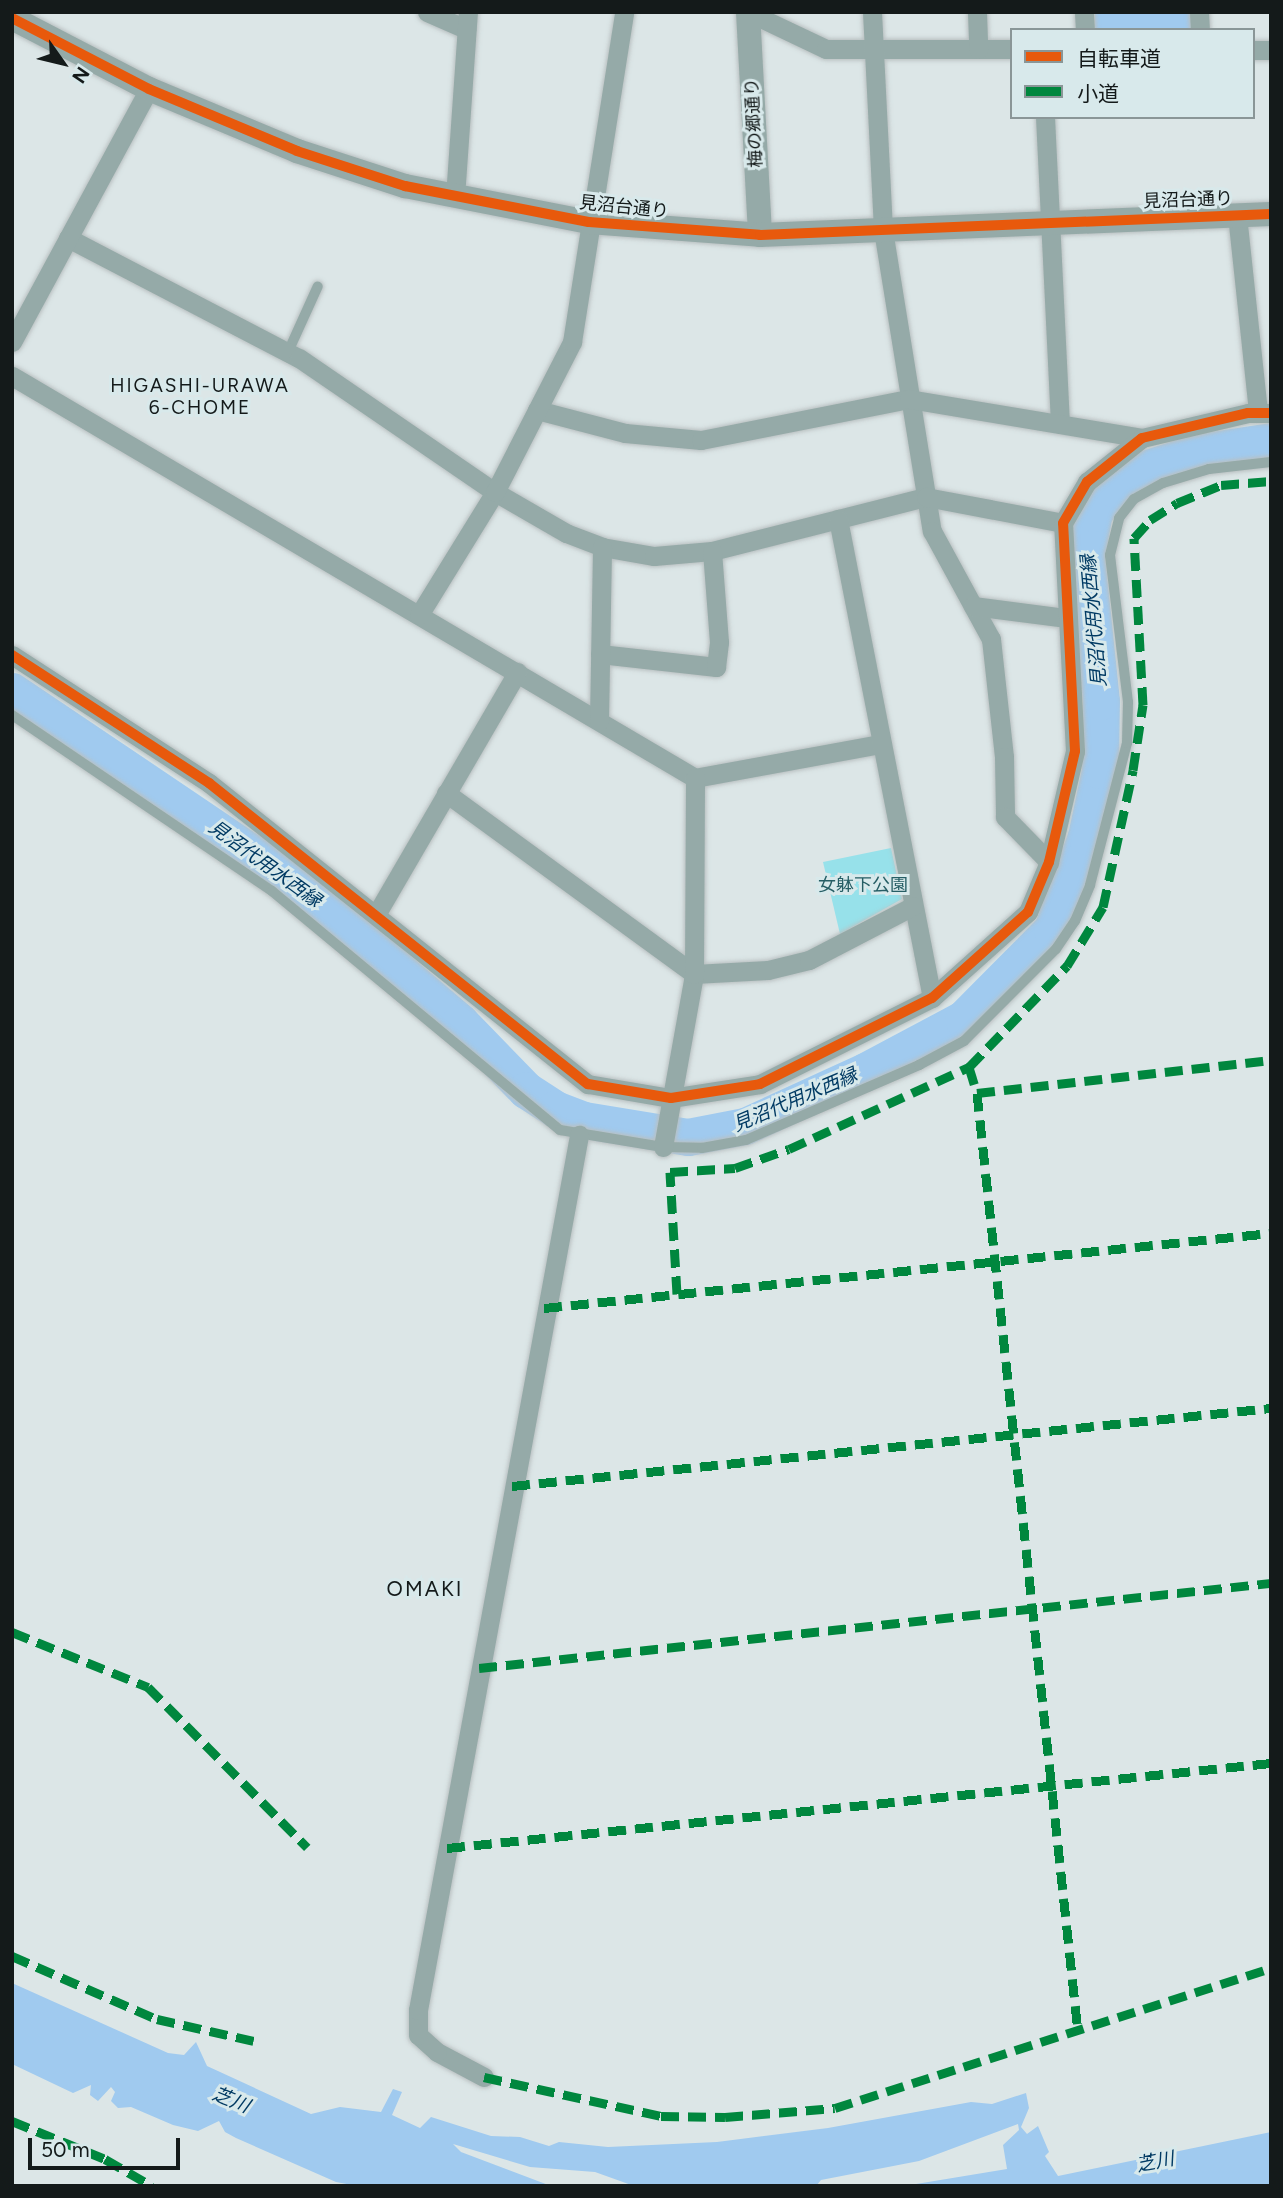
<!DOCTYPE html>
<html>
<head>
<meta charset="utf-8">
<style>
	body { margin:0 }
	#map { position:relative; width:1283px; height:2198px; overflow:hidden; background:#dce6e7; font-family:Figtree,"Noto Sans JP",sans-serif }
	div>[style] { position:absolute }
	.green>* { inset:0; background:#97e1ea }
	.water>* { inset:0; background:#a0caef; transform-origin:0 0 }
	.river>* { height:37px; margin:-18.5px; padding:0 18.5px; transform-origin:18.5px; border-radius:18.5px; background:#a0caef }
	.roads { filter:drop-shadow(0 0 2px #b9c0c1) drop-shadow(0 0 2px #b9c0c1) }
	.service>* { height:10px; margin:-5px; padding:0 5px; transform-origin:5px; border-radius:5px; background:#95aaa8 }
	.minor>* { height:19px; margin:-9.5px; padding:0 9.5px; transform-origin:9.5px; border-radius:9.5px; background:#95aaa8 }
	.tertiary>* { height:24px; margin:-12px; padding:0 12px; transform-origin:12px; border-radius:12px; background:#95aaa8 }
	.quiet>* { height:9px; margin-top:-4.5px; transform-origin:0; background:repeating-linear-gradient(90deg,#00873e 0 18px,transparent 0 27px) }
	.cycleway>* { height:10px; margin:-5px; padding:0 5px; transform-origin:5px; border-radius:5px; background:#e8590c }
	span { translate:-50% -50%; white-space:nowrap; text-align:center; line-height:1.15; -webkit-text-stroke:6px #d8e9eb; paint-order:stroke }
	.street-label { font-size:18px; color:#141a1a }
	.park-label { font-size:18px; color:#265e65 }
	.neighbourhood-label { font-size:19px; color:#141a1a; letter-spacing:2px }
	.water-label { font-size:19px; color:#013a63; font-style:italic }
	.quarter-label { font-size:21px; color:#141a1a; letter-spacing:2px }
	.frame { position:absolute; inset:0; border:14px solid #141a1a; pointer-events:none }
	.legend { position:absolute; left:1010px; top:28px; width:245px; height:91px; box-sizing:border-box; background:#d8e9eb; border:2px solid #8a9697; margin:0; padding:9px 12px; list-style:none; font-size:21px; color:#141a1a }
	.legend li { display:flex; align-items:center; gap:14px; height:35px }
	.legend b { width:35px; border:2px solid #8a9697 }
	.north { position:absolute; left:28px; top:28px; width:70px; height:70px; -webkit-text-stroke:5px #d8e9eb; paint-order:stroke; rotate:124deg; font-size:19px; font-weight:700; line-height:28px; text-align:center; color:#141a1a }
	.north::after { content:''; display:block; margin:auto; width:24px; height:32px; background:#141a1a; clip-path:polygon(50% 0,100% 100%,50% 72%,0 100%) }
	.scale { position:absolute; left:28px; top:2138px; width:152px; height:32px; box-sizing:border-box; border:4px solid #141a1a; border-top:0; padding-left:9px; font-size:21px; line-height:24px; white-space:nowrap; color:#141a1a; -webkit-text-stroke:5px #d8e9eb; paint-order:stroke }
</style>
</head>
<body>
<div id="map">
	<div class="green">
		<i style="clip-path:polygon(891px 848px,902px 899px,840px 934px,823px 862px)"></i>
	</div>
	<div class="water">
		<i style="left:1095px;top:12px;width:96px;height:18px"></i>
		<i style="clip-path:polygon(12px 1983px,168px 2053px,184px 2055px,196px 2042px,207px 2066px,311px 2114px,340px 2107px,381px 2112px,393px 2089px,402px 2092px,392px 2115px,420px 2128px,431px 2117px,491px 2136px,520px 2137px,549px 2146px,559px 2142px,608px 2147px,717px 2142px,828px 2128px,971px 2102px,992px 2104px,1026px 2093px,1029px 2108px,1021px 2127px,1027px 2134px,1038px 2126px,1049px 2152px,1045px 2156px,1058px 2176px,1271px 2132px,1271px 2184px,904px 2186px,1007px 2169px,1003px 2145px,1019px 2130px,1018px 2124px,919px 2161px,821px 2180px,816px 2186px,634px 2186px,595px 2172px,530px 2167px,453px 2144px,461px 2152px,551px 2186px,357px 2186px,336px 2182px,236px 2138px,225px 2132px,219px 2121px,198px 2131px,173px 2125px,131px 2107px,118px 2108px,111px 2101px,115px 2092px,111px 2087px,98px 2101px,90px 2095px,91px 2085px,73px 2093px,12px 2064px)"></i>
	</div>
	<div class="river">
		<i style="left:12px;top:691px;width:340px;rotate:34deg"></i>
		<i style="left:294px;top:881px;width:218px;rotate:40.3deg"></i>
		<i style="left:460px;top:1022px;width:95px;rotate:45.9deg"></i>
		<i style="left:526px;top:1090px;width:35px;rotate:33deg"></i>
		<i style="left:555px;top:1109px;width:31px;rotate:21deg"></i>
		<i style="left:584px;top:1120px;width:105px;rotate:9.3deg"></i>
		<i style="left:688px;top:1137px;width:58px;rotate:-10.9deg"></i>
		<i style="left:745px;top:1126px;width:132px;rotate:-24.6deg"></i>
		<i style="left:865px;top:1071px;width:111px;rotate:-28deg"></i>
		<i style="left:963px;top:1019px;width:127px;rotate:-45.3deg"></i>
		<i style="left:1052px;top:929px;width:99px;rotate:-69.9deg"></i>
		<i style="left:1086px;top:836px;width:67px;rotate:-78deg"></i>
		<i style="left:1100px;top:770px;width:69px;rotate:-89.2deg"></i>
		<i style="left:1101px;top:701px;width:146px;rotate:-95.9deg"></i>
		<i style="left:1086px;top:556px;width:44px;rotate:-79.5deg"></i>
		<i style="left:1094px;top:513px;width:31px;rotate:-53deg"></i>
		<i style="left:1113px;top:488px;width:30px;rotate:-34deg"></i>
		<i style="left:1138px;top:471px;width:63px;rotate:-17.6deg"></i>
		<i style="left:1198px;top:452px;width:74px;rotate:-8.6deg"></i>
	</div>
	<div class="roads">
		<div class="service">
			<i style="left:288px;top:352px;width:72px;rotate:-65.6deg"></i>
			<i style="left:12px;top:715px;width:314px;rotate:34.1deg"></i>
			<i style="left:272px;top:891px;width:374px;rotate:39.7deg"></i>
			<i style="left:560px;top:1130px;width:104px;rotate:9.4deg"></i>
			<i style="left:663px;top:1147px;width:39px;rotate:1deg"></i>
			<i style="left:702px;top:1148px;width:45px;rotate:-10.3deg"></i>
			<i style="left:746px;top:1140px;width:189px;rotate:-23.4deg"></i>
			<i style="left:919px;top:1065px;width:51px;rotate:-28.1deg"></i>
			<i style="left:964px;top:1041px;width:130px;rotate:-45deg"></i>
			<i style="left:1056px;top:949px;width:34px;rotate:-56deg"></i>
			<i style="left:1075px;top:921px;width:39px;rotate:-67deg"></i>
			<i style="left:1090px;top:885px;width:147px;rotate:-75.4deg"></i>
			<i style="left:1127px;top:743px;width:41px;rotate:-88.6deg"></i>
			<i style="left:1128px;top:702px;width:148px;rotate:-97deg"></i>
			<i style="left:1110px;top:555px;width:38px;rotate:-76deg"></i>
			<i style="left:1119px;top:518px;width:24px;rotate:-52deg"></i>
			<i style="left:1134px;top:499px;width:33px;rotate:-29deg"></i>
			<i style="left:1163px;top:483px;width:48px;rotate:-16.9deg"></i>
			<i style="left:1209px;top:469px;width:62px;rotate:-6.4deg"></i>
		</div>
		<div class="minor">
			<i style="left:427px;top:12px;width:43px;rotate:23.6deg"></i>
			<i style="left:748px;top:12px;width:86px;rotate:25.4deg"></i>
			<i style="left:826px;top:49px;width:186px"></i>
			<i style="left:872px;top:12px;width:218px;rotate:87.1deg"></i>
			<i style="left:883px;top:230px;width:305px;rotate:80.8deg"></i>
			<i style="left:932px;top:531px;width:123px;rotate:61.4deg"></i>
			<i style="left:991px;top:639px;width:119px;rotate:83.7deg"></i>
			<i style="left:1004px;top:757px;width:60px;rotate:89deg"></i>
			<i style="left:1005px;top:817px;width:63px;rotate:45.6deg"></i>
			<i style="left:977px;top:12px;width:37px;rotate:88deg"></i>
			<i style="left:1084px;top:12px;width:18px;rotate:87deg"></i>
			<i style="left:1199px;top:12px;width:18px;rotate:87deg"></i>
			<i style="left:1253px;top:50px;width:18px"></i>
			<i style="left:1045px;top:117px;width:307px;rotate:87.2deg"></i>
			<i style="left:455px;top:197px;width:185px;rotate:-86deg"></i>
			<i style="left:1237px;top:215px;width:199px;rotate:83.9deg"></i>
			<i style="left:68px;top:238px;width:260px;rotate:27.5deg"></i>
			<i style="left:299px;top:358px;width:237px;rotate:34.4deg"></i>
			<i style="left:495px;top:492px;width:82px;rotate:30deg"></i>
			<i style="left:566px;top:533px;width:39px;rotate:21deg"></i>
			<i style="left:602px;top:547px;width:53px;rotate:9.8deg"></i>
			<i style="left:654px;top:556px;width:58px;rotate:-4.9deg"></i>
			<i style="left:712px;top:551px;width:221px;rotate:-14.2deg"></i>
			<i style="left:926px;top:497px;width:139px;rotate:10.7deg"></i>
			<i style="left:12px;top:342px;width:288px;rotate:-61.6deg"></i>
			<i style="left:12px;top:376px;width:793px;rotate:30.48deg"></i>
			<i style="left:695px;top:778px;width:189px;rotate:-10.4deg"></i>
			<i style="left:537px;top:410px;width:91px;rotate:14.6deg"></i>
			<i style="left:625px;top:433px;width:76px;rotate:5.3deg"></i>
			<i style="left:701px;top:440px;width:212px;rotate:-11.2deg"></i>
			<i style="left:909px;top:399px;width:236px;rotate:9.5deg"></i>
			<i style="left:838px;top:519px;width:488px;rotate:78.9deg"></i>
			<i style="left:973px;top:606px;width:93px;rotate:7.4deg"></i>
			<i style="left:419px;top:615px;width:145px;rotate:-58.3deg"></i>
			<i style="left:495px;top:492px;width:169px;rotate:-62.8deg"></i>
			<i style="left:572px;top:342px;width:334px;rotate:-81deg"></i>
			<i style="left:600px;top:654px;width:117px;rotate:6.4deg"></i>
			<i style="left:716px;top:667px;width:25px;rotate:-83deg"></i>
			<i style="left:719px;top:642px;width:91px;rotate:-94.4deg"></i>
			<i style="left:12px;top:655px;width:235px;rotate:33deg"></i>
			<i style="left:209px;top:783px;width:484px;rotate:38.5deg"></i>
			<i style="left:588px;top:1084px;width:84px;rotate:9.6deg"></i>
			<i style="left:671px;top:1098px;width:90px;rotate:-8.9deg"></i>
			<i style="left:760px;top:1084px;width:192px;rotate:-26.6deg"></i>
			<i style="left:932px;top:998px;width:129px;rotate:-41.9deg"></i>
			<i style="left:1028px;top:912px;width:54px;rotate:-67.2deg"></i>
			<i style="left:1049px;top:862px;width:114px;rotate:-76.8deg"></i>
			<i style="left:1075px;top:751px;width:228px;rotate:-93deg"></i>
			<i style="left:1063px;top:523px;width:48px;rotate:-59.7deg"></i>
			<i style="left:1087px;top:482px;width:70px;rotate:-38.7deg"></i>
			<i style="left:1142px;top:438px;width:109px;rotate:-13.3deg"></i>
			<i style="left:1248px;top:413px;width:23px"></i>
			<i style="left:599px;top:721px;width:174px;rotate:-89deg"></i>
			<i style="left:446px;top:793px;width:307px;rotate:36.1deg"></i>
			<i style="left:694px;top:974px;width:74px;rotate:-3.1deg"></i>
			<i style="left:768px;top:970px;width:42px;rotate:-13.7deg"></i>
			<i style="left:809px;top:960px;width:117px;rotate:-27.4deg"></i>
			<i style="left:377px;top:913px;width:279px;rotate:-59.8deg"></i>
			<i style="left:663px;top:1147px;width:176px;rotate:-79.8deg"></i>
			<i style="left:694px;top:974px;width:196px;rotate:-89.7deg"></i>
			<i style="left:484px;top:2077px;width:53px;rotate:-152deg"></i>
			<i style="left:437px;top:2052px;width:25px;rotate:-138deg"></i>
			<i style="left:418px;top:2035px;width:25px;rotate:-90deg"></i>
			<i style="left:418px;top:2010px;width:890px;rotate:-79.57deg"></i>
		</div>
		<div class="tertiary">
			<i style="left:748px;top:12px;width:223px;rotate:86.9deg"></i>
			<i style="left:12px;top:18px;width:154px;rotate:27.4deg"></i>
			<i style="left:149px;top:89px;width:160px;rotate:22.7deg"></i>
			<i style="left:297px;top:151px;width:114px;rotate:18deg"></i>
			<i style="left:405px;top:186px;width:187px;rotate:11.1deg"></i>
			<i style="left:589px;top:222px;width:171px;rotate:4.3deg"></i>
			<i style="left:760px;top:235px;width:511px;rotate:-2.35deg"></i>
		</div>
	</div>
	<div class="quiet">
		<i style="left:969px;top:1067px;width:27px;rotate:73deg"></i>
		<i style="left:977px;top:1093px;width:944px;rotate:83.86deg"></i>
		<i style="left:977px;top:1093px;width:296px;rotate:-6.4deg"></i>
		<i style="left:677px;top:1294px;width:122px;rotate:-93.3deg"></i>
		<i style="left:670px;top:1172px;width:65px;rotate:-3.5deg"></i>
		<i style="left:735px;top:1168px;width:57px;rotate:-19.4deg"></i>
		<i style="left:789px;top:1149px;width:198px;rotate:-24.5deg"></i>
		<i style="left:969px;top:1067px;width:141px;rotate:-45.9deg"></i>
		<i style="left:1067px;top:966px;width:69px;rotate:-58.6deg"></i>
		<i style="left:1103px;top:907px;width:140px;rotate:-77.6deg"></i>
		<i style="left:1133px;top:770px;width:66px;rotate:-81.3deg"></i>
		<i style="left:1143px;top:705px;width:167px;rotate:-93.1deg"></i>
		<i style="left:1134px;top:538px;width:24px;rotate:-48deg"></i>
		<i style="left:1150px;top:520px;width:32px;rotate:-32deg"></i>
		<i style="left:1177px;top:503px;width:48px;rotate:-22.2deg"></i>
		<i style="left:1221px;top:485px;width:50px;rotate:-4.6deg"></i>
		<i style="left:544px;top:1308px;width:731px;rotate:-5.89deg"></i>
		<i style="left:512px;top:1486px;width:763px;rotate:-5.87deg"></i>
		<i style="left:12px;top:1632px;width:147px;rotate:22deg"></i>
		<i style="left:148px;top:1687px;width:226px;rotate:45.2deg"></i>
		<i style="left:479px;top:1668px;width:797px;rotate:-6.13deg"></i>
		<i style="left:447px;top:1848px;width:828px;rotate:-5.89deg"></i>
		<i style="left:12px;top:1956px;width:158px;rotate:23.5deg"></i>
		<i style="left:157px;top:2019px;width:99px;rotate:12.8deg"></i>
		<i style="left:484px;top:2077px;width:181px;rotate:12.4deg"></i>
		<i style="left:661px;top:2116px;width:64px;rotate:0.9deg"></i>
		<i style="left:725px;top:2117px;width:110px;rotate:-4.7deg"></i>
		<i style="left:835px;top:2108px;width:458px;rotate:-17.8deg"></i>
		<i style="left:12px;top:2121px;width:100px;rotate:22.2deg"></i>
		<i style="left:105px;top:2159px;width:54px;rotate:29.9deg"></i>
	</div>
	<div class="cycleway">
		<i style="left:12px;top:18px;width:154px;rotate:27.4deg"></i>
		<i style="left:149px;top:89px;width:160px;rotate:22.7deg"></i>
		<i style="left:297px;top:151px;width:114px;rotate:18deg"></i>
		<i style="left:405px;top:186px;width:187px;rotate:11.1deg"></i>
		<i style="left:589px;top:222px;width:171px;rotate:4.3deg"></i>
		<i style="left:760px;top:235px;width:511px;rotate:-2.35deg"></i>
		<i style="left:12px;top:655px;width:235px;rotate:33deg"></i>
		<i style="left:209px;top:783px;width:484px;rotate:38.5deg"></i>
		<i style="left:588px;top:1084px;width:84px;rotate:9.6deg"></i>
		<i style="left:671px;top:1098px;width:90px;rotate:-8.9deg"></i>
		<i style="left:760px;top:1084px;width:192px;rotate:-26.6deg"></i>
		<i style="left:932px;top:998px;width:129px;rotate:-41.9deg"></i>
		<i style="left:1028px;top:912px;width:54px;rotate:-67.2deg"></i>
		<i style="left:1049px;top:862px;width:114px;rotate:-76.8deg"></i>
		<i style="left:1075px;top:751px;width:228px;rotate:-93deg"></i>
		<i style="left:1063px;top:523px;width:48px;rotate:-59.7deg"></i>
		<i style="left:1087px;top:482px;width:70px;rotate:-38.7deg"></i>
		<i style="left:1142px;top:438px;width:109px;rotate:-13.3deg"></i>
		<i style="left:1248px;top:413px;width:23px"></i>
	</div>
	<div class="street-label">
		<span style="left:754px;top:123px;rotate:-93deg">梅の郷通り</span>
		<span style="left:1188px;top:200px;rotate:-2deg">見沼台通り</span>
		<span style="left:624px;top:207px;rotate:6deg">見沼台通り</span>
	</div>
	<div class="park-label">
		<span style="left:863px;top:885px">女躰下公園</span>
	</div>
	<div class="neighbourhood-label">
		<span style="left:200px;top:397px">HIGASHI-URAWA<br>6-CHOME</span>
	</div>
	<div class="water-label">
		<span style="left:1094px;top:621px;rotate:-95deg">見沼代用水西縁</span>
		<span style="left:265px;top:864px;rotate:36deg">見沼代用水西縁</span>
		<span style="left:795px;top:1100px;rotate:-23deg">見沼代用水西縁</span>
		<span style="left:231px;top:2100px;rotate:22deg">芝川</span>
		<span style="left:1155px;top:2162px;rotate:-11deg">芝川</span>
	</div>
	<div class="quarter-label">
		<span style="left:425px;top:1589px">OMAKI</span>
	</div>
	<div class="frame"></div>
	<ul class="legend">
	<li><b style="height:9px;background:#e8590c"></b>自転車道</li>
	<li><b style="height:9px;background:#00873e"></b>小道</li>
	</ul>
	<div class="north">N</div>
	<div class="scale">50 m</div>
</div>
</body>
</html>
